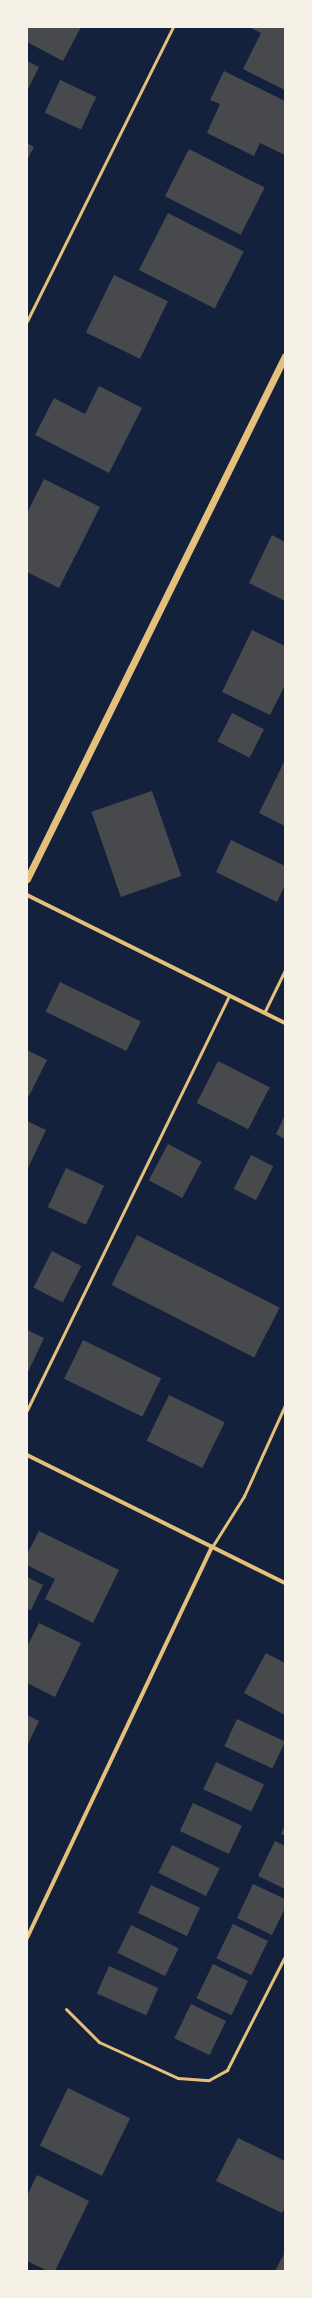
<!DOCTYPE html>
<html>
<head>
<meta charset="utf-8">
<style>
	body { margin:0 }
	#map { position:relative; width:312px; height:2298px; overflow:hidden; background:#14213d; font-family:Raleway,sans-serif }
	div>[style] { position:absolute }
	.building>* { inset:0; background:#48494c; transform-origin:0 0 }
	.service>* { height:3px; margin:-1.5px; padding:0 1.5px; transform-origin:1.5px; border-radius:1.5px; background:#e5c07b }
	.minor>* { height:4px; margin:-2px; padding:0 2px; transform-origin:2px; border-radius:2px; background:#e5c07b }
	.tertiary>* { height:7px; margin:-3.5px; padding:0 3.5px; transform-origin:3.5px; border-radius:3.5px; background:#e5c07b }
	span { translate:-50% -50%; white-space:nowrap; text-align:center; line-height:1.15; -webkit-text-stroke:3px #f6f1e7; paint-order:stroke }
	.frame { position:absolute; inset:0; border:28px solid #f6f1e7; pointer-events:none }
</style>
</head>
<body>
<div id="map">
	<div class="building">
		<i style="clip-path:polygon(27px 27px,81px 27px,63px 61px,27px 42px)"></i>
		<i style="clip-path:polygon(249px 27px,285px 27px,285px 90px,243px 69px,261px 33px)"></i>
		<i style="clip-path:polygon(27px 61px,39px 67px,27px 91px)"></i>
		<i style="clip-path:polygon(224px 71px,285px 101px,285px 155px,260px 143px,254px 156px,207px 133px,220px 104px,210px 100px)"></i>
		<i style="left:60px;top:80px;width:40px;height:36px;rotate:25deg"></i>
		<i style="clip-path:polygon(27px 143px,34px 147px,27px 160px)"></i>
		<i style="left:189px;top:149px;width:85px;height:53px;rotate:27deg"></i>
		<i style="left:168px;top:213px;width:85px;height:64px;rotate:27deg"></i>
		<i style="left:114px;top:275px;width:60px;height:64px;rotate:26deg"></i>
		<i style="clip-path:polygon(99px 386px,142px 408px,109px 473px,35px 435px,54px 398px,85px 414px)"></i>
		<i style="clip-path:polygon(44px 479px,100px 507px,59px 588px,27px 572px,27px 513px)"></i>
		<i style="clip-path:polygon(272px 535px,285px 542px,285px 601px,249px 583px)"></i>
		<i style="clip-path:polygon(252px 630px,285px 646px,285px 685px,270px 715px,222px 692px)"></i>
		<i style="left:232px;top:713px;width:36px;height:32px;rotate:27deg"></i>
		<i style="clip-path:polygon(284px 762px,285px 762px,285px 826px,259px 813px)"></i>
		<i style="left:152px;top:791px;width:90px;height:64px;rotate:71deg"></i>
		<i style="clip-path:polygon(231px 840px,285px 866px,285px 885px,277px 902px,216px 872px)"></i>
		<i style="left:60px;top:982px;width:90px;height:33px;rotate:26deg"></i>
		<i style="clip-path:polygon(27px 1050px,47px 1060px,29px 1096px,27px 1095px)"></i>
		<i style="left:218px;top:1061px;width:58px;height:47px;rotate:27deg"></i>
		<i style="clip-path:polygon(285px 1115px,285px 1139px,276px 1134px)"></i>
		<i style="clip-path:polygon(27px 1121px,46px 1130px,27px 1170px)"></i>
		<i style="left:168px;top:1144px;width:38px;height:41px;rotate:28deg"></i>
		<i style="left:251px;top:1155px;width:25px;height:38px;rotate:27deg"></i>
		<i style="left:66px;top:1168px;width:42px;height:43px;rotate:25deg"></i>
		<i style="left:137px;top:1235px;width:160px;height:56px;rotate:27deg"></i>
		<i style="left:52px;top:1251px;width:33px;height:41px;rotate:27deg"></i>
		<i style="clip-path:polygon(27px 1330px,44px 1338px,27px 1374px)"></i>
		<i style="left:83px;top:1340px;width:87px;height:43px;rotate:26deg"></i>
		<i style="left:169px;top:1395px;width:62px;height:51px;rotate:26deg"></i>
		<i style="clip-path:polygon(39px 1531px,119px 1570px,93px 1623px,45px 1599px,55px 1579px,27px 1565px,27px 1554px)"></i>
		<i style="clip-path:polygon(27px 1577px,43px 1585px,31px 1610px,27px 1609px)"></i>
		<i style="clip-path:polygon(39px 1623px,81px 1643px,55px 1697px,27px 1683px,27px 1647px)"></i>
		<i style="clip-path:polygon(266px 1653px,285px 1663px,285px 1715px,244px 1693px)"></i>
		<i style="clip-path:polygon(27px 1715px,39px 1721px,27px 1746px)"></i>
		<i style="left:237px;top:1719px;width:53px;height:30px;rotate:25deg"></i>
		<i style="left:216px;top:1762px;width:53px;height:30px;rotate:25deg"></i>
		<i style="left:193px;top:1803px;width:54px;height:31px;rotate:25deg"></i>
		<i style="clip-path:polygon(285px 1825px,285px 1836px,281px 1834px)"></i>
		<i style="clip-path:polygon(275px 1841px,285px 1846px,285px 1889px,258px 1876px)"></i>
		<i style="left:172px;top:1845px;width:53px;height:31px;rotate:26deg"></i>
		<i style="clip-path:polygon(253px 1884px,285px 1899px,285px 1908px,272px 1935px,237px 1918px)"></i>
		<i style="left:151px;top:1885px;width:54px;height:31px;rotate:25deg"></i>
		<i style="left:233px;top:1924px;width:39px;height:38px;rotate:26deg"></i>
		<i style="left:131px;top:1925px;width:53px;height:31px;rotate:26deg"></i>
		<i style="left:213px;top:1964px;width:39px;height:38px;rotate:26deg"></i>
		<i style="left:109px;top:1966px;width:54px;height:30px;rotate:24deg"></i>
		<i style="left:191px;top:2004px;width:39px;height:38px;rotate:26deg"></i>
		<i style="left:68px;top:2088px;width:69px;height:64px;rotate:26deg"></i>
		<i style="clip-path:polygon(238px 2138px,285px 2161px,285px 2207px,282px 2213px,216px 2181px)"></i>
		<i style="clip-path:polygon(37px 2175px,89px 2201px,55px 2271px,48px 2271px,27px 2261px,27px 2196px)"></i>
		<i style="clip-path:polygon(285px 2252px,285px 2271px,275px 2271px)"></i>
	</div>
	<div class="service">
		<i style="left:27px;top:321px;width:328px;rotate:-63.6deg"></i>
		<i style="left:264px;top:1013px;width:48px;rotate:-64deg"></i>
		<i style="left:27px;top:1410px;width:461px;rotate:-64deg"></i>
		<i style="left:212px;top:1547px;width:60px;rotate:-57.9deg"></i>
		<i style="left:244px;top:1496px;width:100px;rotate:-65.7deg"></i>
		<i style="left:66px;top:2009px;width:47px;rotate:45deg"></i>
		<i style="left:99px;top:2042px;width:87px;rotate:24.5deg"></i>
		<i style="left:178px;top:2078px;width:31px;rotate:4deg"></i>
		<i style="left:209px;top:2080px;width:21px;rotate:-29deg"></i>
		<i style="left:227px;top:2070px;width:128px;rotate:-63deg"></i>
	</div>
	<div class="minor">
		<i style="left:27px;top:895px;width:288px;rotate:26.4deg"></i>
		<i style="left:27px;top:1455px;width:288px;rotate:26.4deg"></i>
		<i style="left:27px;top:1938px;width:433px;rotate:-64.7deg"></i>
	</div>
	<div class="tertiary">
		<i style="left:27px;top:879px;width:583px;rotate:-63.74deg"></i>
	</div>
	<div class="frame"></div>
</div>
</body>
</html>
